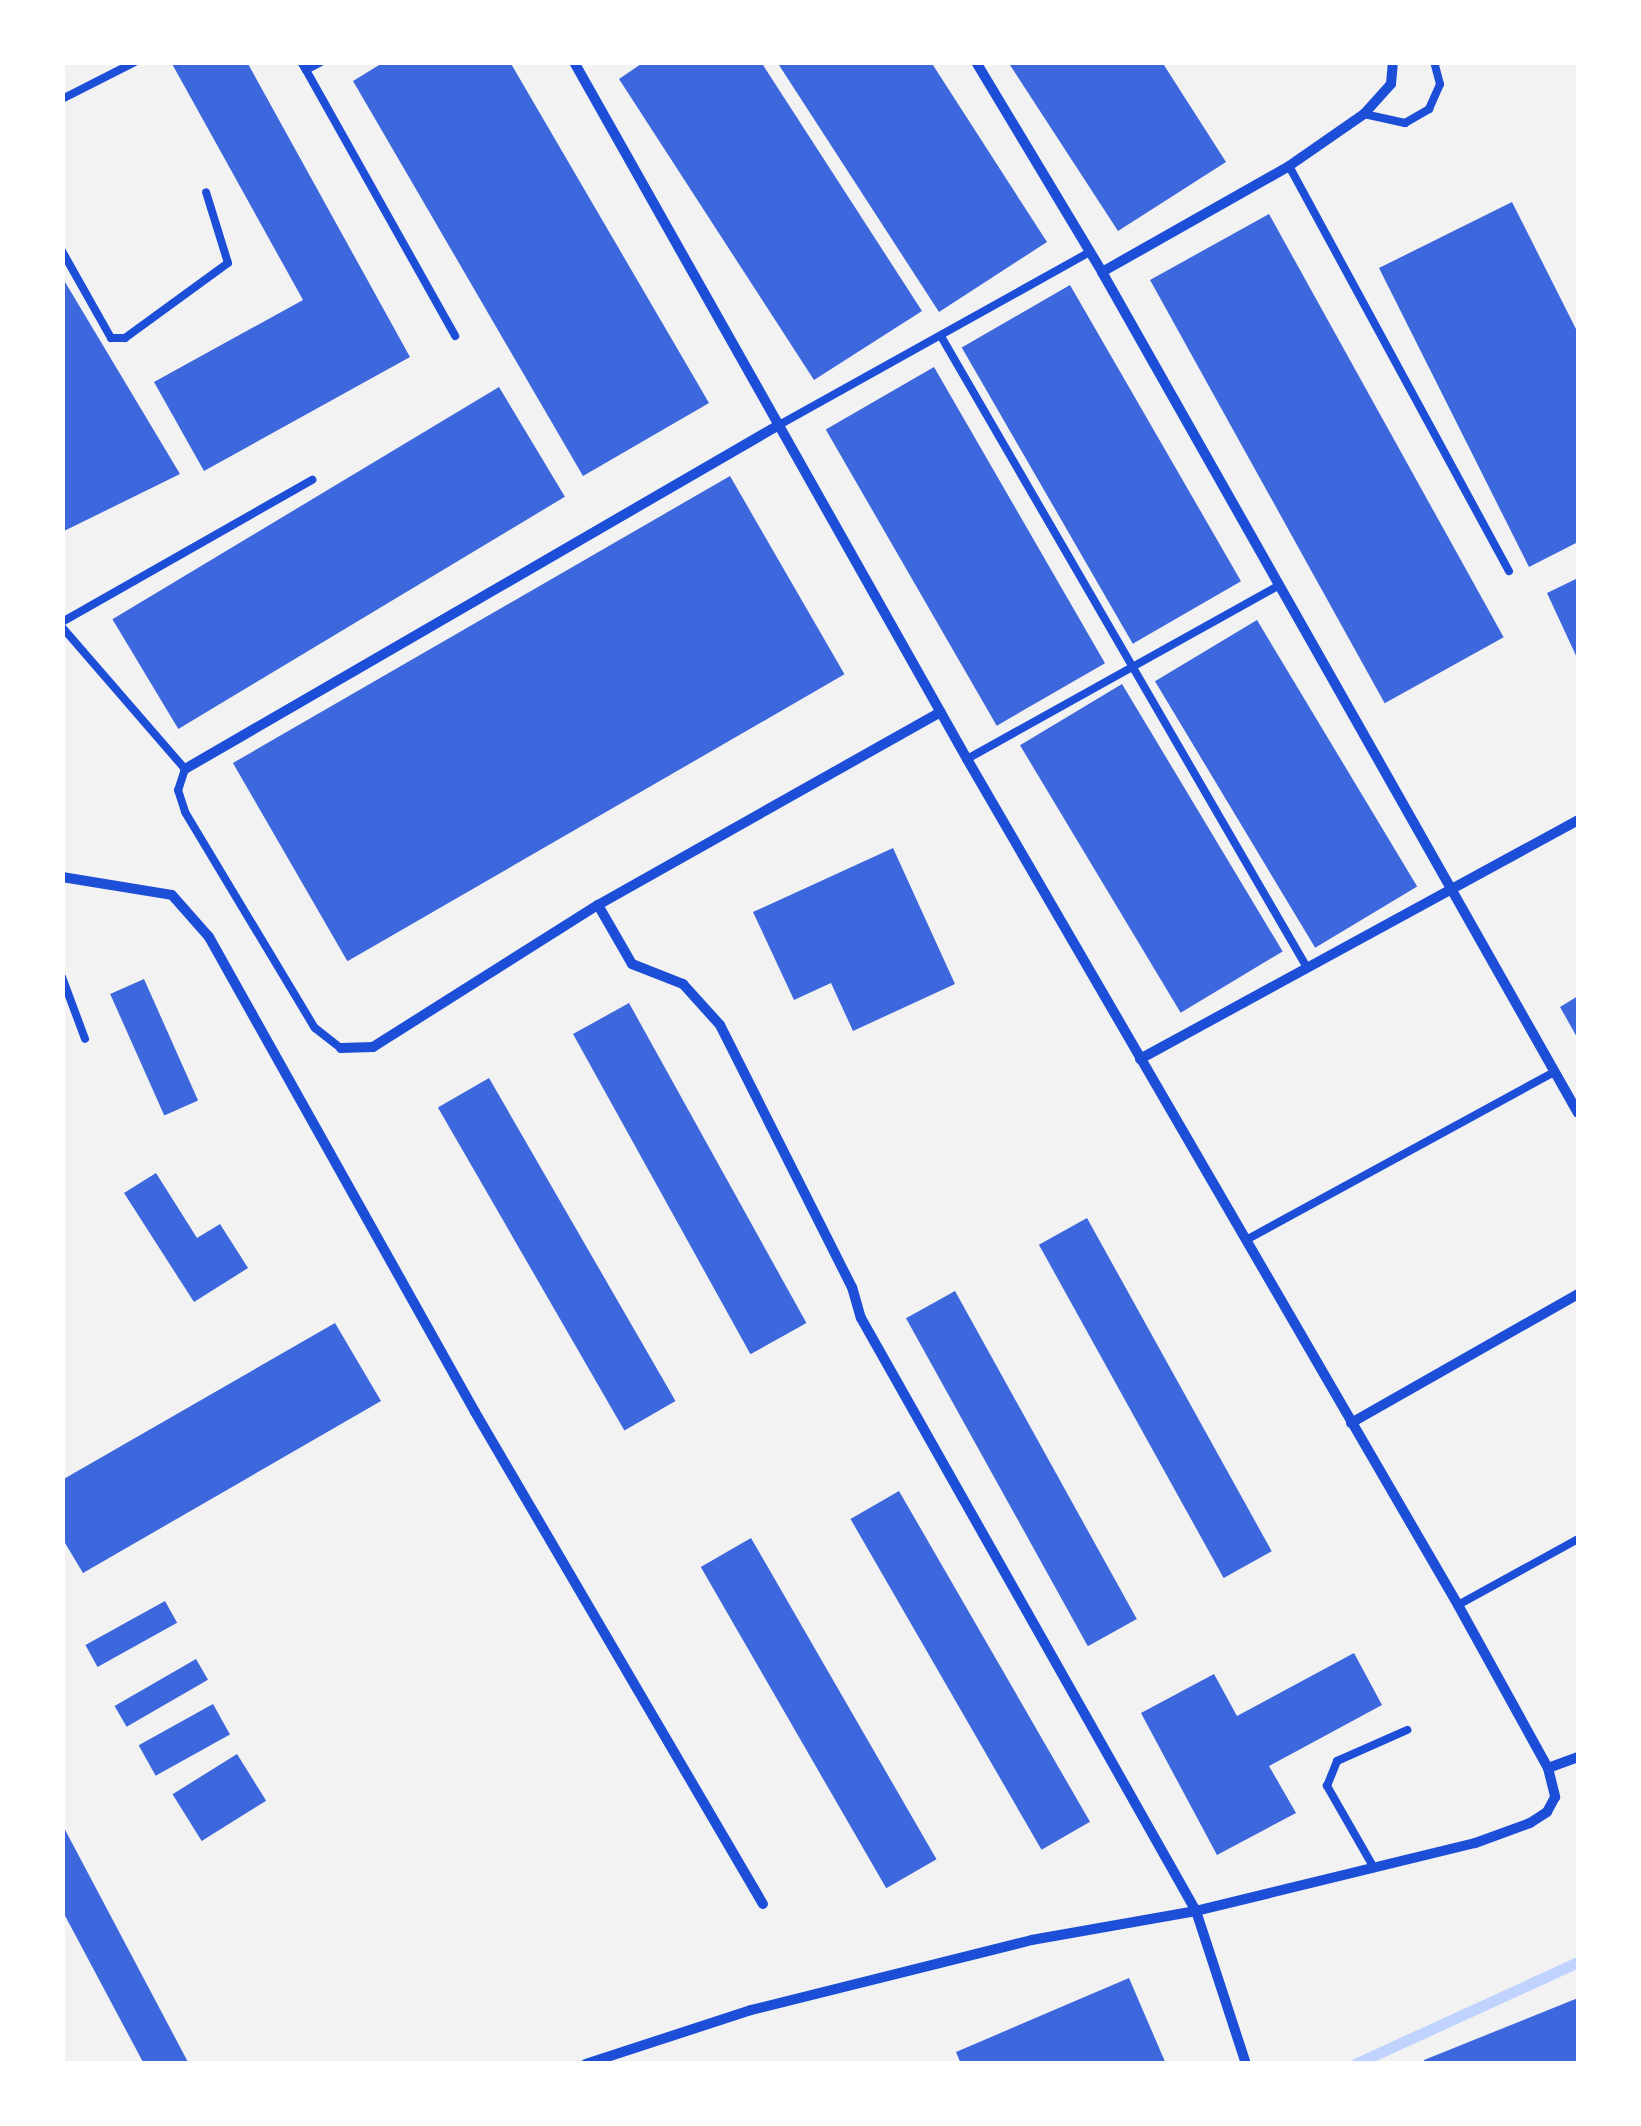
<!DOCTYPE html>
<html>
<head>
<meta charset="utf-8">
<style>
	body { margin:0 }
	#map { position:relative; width:1641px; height:2126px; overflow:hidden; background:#f2f2f2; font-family:"Playfair Display",serif }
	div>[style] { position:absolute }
	.stream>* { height:11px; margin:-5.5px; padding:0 5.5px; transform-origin:5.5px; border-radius:5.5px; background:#bfd3fe }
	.building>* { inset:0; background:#3d67dc; transform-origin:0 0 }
	.service>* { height:8px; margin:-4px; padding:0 4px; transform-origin:4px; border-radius:4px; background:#1d4ed8 }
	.minor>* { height:10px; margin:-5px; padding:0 5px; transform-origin:5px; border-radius:5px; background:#1d4ed8 }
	span { translate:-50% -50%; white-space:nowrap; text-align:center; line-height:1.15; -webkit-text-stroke:10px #fff; paint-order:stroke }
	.frame { position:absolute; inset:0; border:65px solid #fff; pointer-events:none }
</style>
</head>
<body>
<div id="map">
	<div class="stream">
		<i style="left:1355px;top:2064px;width:245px;rotate:-24.6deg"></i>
	</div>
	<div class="building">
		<i style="clip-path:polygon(171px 62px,247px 62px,410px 357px,204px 471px,154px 382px,303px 300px)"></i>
		<i style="clip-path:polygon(384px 62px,510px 62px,709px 403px,583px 476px,353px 81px)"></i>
		<i style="clip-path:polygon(644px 62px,761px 62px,922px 311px,814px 380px,619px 79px)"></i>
		<i style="clip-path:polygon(777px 62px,931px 62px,1047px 242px,939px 312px)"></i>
		<i style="clip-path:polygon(1008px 62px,1162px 62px,1226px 162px,1118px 231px)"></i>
		<i style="clip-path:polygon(1512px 202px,1578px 333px,1578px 542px,1529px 567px,1379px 268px)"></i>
		<i style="left:1269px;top:214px;width:484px;height:136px;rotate:61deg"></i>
		<i style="clip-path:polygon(62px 277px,180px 474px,62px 532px)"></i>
		<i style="left:1070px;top:285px;width:342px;height:125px;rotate:60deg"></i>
		<i style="left:934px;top:367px;width:342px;height:125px;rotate:60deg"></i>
		<i style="left:499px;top:387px;width:128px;height:451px;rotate:59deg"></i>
		<i style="left:730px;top:476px;width:229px;height:574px;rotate:60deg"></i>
		<i style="clip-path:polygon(1578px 578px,1578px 660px,1547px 593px)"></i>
		<i style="left:1257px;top:620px;width:311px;height:119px;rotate:59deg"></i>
		<i style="left:1122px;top:684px;width:312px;height:119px;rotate:59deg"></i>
		<i style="clip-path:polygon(893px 848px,955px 984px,853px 1031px,831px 983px,794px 1000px,753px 912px)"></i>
		<i style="left:144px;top:979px;width:133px;height:37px;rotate:66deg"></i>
		<i style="clip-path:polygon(1578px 996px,1578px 1039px,1560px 1007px)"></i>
		<i style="left:629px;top:1003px;width:366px;height:64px;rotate:61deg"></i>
		<i style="left:489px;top:1078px;width:373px;height:59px;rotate:60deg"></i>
		<i style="clip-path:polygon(156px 1173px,197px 1238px,220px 1224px,248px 1268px,194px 1302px,124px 1193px)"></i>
		<i style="left:1087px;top:1218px;width:381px;height:55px;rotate:61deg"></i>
		<i style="left:955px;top:1291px;width:375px;height:56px;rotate:61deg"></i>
		<i style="clip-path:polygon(335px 1323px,381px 1401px,83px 1573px,62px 1538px,62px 1480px)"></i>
		<i style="left:899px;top:1491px;width:382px;height:56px;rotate:60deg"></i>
		<i style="left:751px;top:1538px;width:371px;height:58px;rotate:60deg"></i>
		<i style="left:165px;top:1601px;width:25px;height:91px;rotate:61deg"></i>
		<i style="clip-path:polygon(1354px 1653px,1382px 1705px,1269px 1766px,1296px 1813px,1217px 1855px,1141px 1713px,1214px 1674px,1237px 1716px)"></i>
		<i style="left:196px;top:1659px;width:24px;height:94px;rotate:60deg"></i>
		<i style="left:213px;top:1704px;width:35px;height:85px;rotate:61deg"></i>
		<i style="left:237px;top:1754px;width:55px;height:76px;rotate:58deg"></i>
		<i style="clip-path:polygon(62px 1824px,189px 2064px,144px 2064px,62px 1910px)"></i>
		<i style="clip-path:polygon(1129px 1978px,1166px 2064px,961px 2064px,956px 2052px)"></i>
		<i style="clip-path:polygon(1578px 1998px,1578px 2064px,1425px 2064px,1424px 2060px)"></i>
	</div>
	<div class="service">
		<i style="left:301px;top:62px;width:9px;rotate:58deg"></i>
		<i style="left:306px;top:70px;width:17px;rotate:-28deg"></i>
		<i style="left:306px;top:70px;width:305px;rotate:60.7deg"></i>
		<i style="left:62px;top:99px;width:82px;rotate:-26.9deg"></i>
		<i style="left:1364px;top:114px;width:42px;rotate:12.4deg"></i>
		<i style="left:1405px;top:123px;width:28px;rotate:-30deg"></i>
		<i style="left:1429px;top:109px;width:27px;rotate:-66deg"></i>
		<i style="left:1440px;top:84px;width:23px;rotate:-105deg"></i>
		<i style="left:1289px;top:166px;width:461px;rotate:61.5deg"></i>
		<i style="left:62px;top:251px;width:100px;rotate:60.6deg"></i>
		<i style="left:111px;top:338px;width:14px"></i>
		<i style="left:125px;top:338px;width:127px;rotate:-36.1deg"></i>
		<i style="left:228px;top:263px;width:74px;rotate:-107.2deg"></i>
		<i style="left:942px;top:338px;width:726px;rotate:59.9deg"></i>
		<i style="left:779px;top:425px;width:356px;rotate:-29.1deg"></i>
		<i style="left:62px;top:622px;width:288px;rotate:-29.6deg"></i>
		<i style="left:62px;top:627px;width:188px;rotate:49.1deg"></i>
		<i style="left:185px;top:769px;width:22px;rotate:108deg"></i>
		<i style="left:178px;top:790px;width:23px;rotate:72deg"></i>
		<i style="left:185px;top:812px;width:252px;rotate:59deg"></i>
		<i style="left:315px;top:1028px;width:33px;rotate:38deg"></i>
		<i style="left:967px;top:759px;width:357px;rotate:-29.1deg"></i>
		<i style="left:62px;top:977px;width:66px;rotate:69.6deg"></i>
		<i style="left:1246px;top:1240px;width:351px;rotate:-28.6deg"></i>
		<i style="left:1458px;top:1605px;width:137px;rotate:-28.8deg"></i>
		<i style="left:1374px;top:1868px;width:95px;rotate:-119.8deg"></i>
		<i style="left:1327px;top:1786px;width:27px;rotate:-68deg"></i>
		<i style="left:1337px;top:1761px;width:77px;rotate:-23.9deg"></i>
	</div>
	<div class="minor">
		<i style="left:574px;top:62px;width:800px;rotate:60.58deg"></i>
		<i style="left:967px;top:759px;width:978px;rotate:59.87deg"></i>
		<i style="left:1458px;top:1605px;width:186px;rotate:61.1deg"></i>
		<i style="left:1548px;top:1768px;width:30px;rotate:76deg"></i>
		<i style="left:1555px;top:1797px;width:17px;rotate:118deg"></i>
		<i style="left:1547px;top:1812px;width:20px;rotate:147deg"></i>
		<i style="left:1530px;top:1823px;width:59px;rotate:160deg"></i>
		<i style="left:1475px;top:1843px;width:287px;rotate:166.3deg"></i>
		<i style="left:1196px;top:1911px;width:167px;rotate:170deg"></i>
		<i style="left:1032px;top:1940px;width:290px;rotate:166deg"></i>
		<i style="left:751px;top:2010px;width:174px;rotate:161.9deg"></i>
		<i style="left:976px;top:62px;width:245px;rotate:59deg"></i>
		<i style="left:1102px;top:272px;width:966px;rotate:60.49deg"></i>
		<i style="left:1102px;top:272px;width:215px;rotate:-29.5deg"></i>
		<i style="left:1289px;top:166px;width:91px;rotate:-34.7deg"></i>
		<i style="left:1364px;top:114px;width:40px;rotate:-48deg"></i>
		<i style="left:1391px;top:84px;width:22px;rotate:-85deg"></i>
		<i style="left:185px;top:769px;width:686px;rotate:-30.08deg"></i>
		<i style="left:62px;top:877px;width:111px;rotate:9.3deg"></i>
		<i style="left:172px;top:895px;width:56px;rotate:48.6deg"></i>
		<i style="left:209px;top:937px;width:544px;rotate:60.75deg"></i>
		<i style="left:475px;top:1412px;width:570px;rotate:59.66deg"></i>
		<i style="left:598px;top:905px;width:68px;rotate:60deg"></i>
		<i style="left:632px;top:964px;width:55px;rotate:21.4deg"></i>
		<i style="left:683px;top:984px;width:55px;rotate:47.9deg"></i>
		<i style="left:720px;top:1025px;width:293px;rotate:63.3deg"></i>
		<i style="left:852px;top:1287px;width:32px;rotate:74deg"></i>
		<i style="left:861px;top:1318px;width:681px;rotate:60.54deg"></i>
		<i style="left:1196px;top:1911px;width:161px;rotate:71.9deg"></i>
		<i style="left:341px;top:1048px;width:32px;rotate:-2deg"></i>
		<i style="left:373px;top:1047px;width:266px;rotate:-32.3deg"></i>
		<i style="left:598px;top:905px;width:393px;rotate:-29.4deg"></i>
		<i style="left:1140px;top:1059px;width:499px;rotate:-28.6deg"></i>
		<i style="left:1351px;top:1423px;width:261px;rotate:-29.6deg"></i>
		<i style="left:1548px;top:1768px;width:32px;rotate:-20deg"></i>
	</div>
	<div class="frame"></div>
</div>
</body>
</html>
